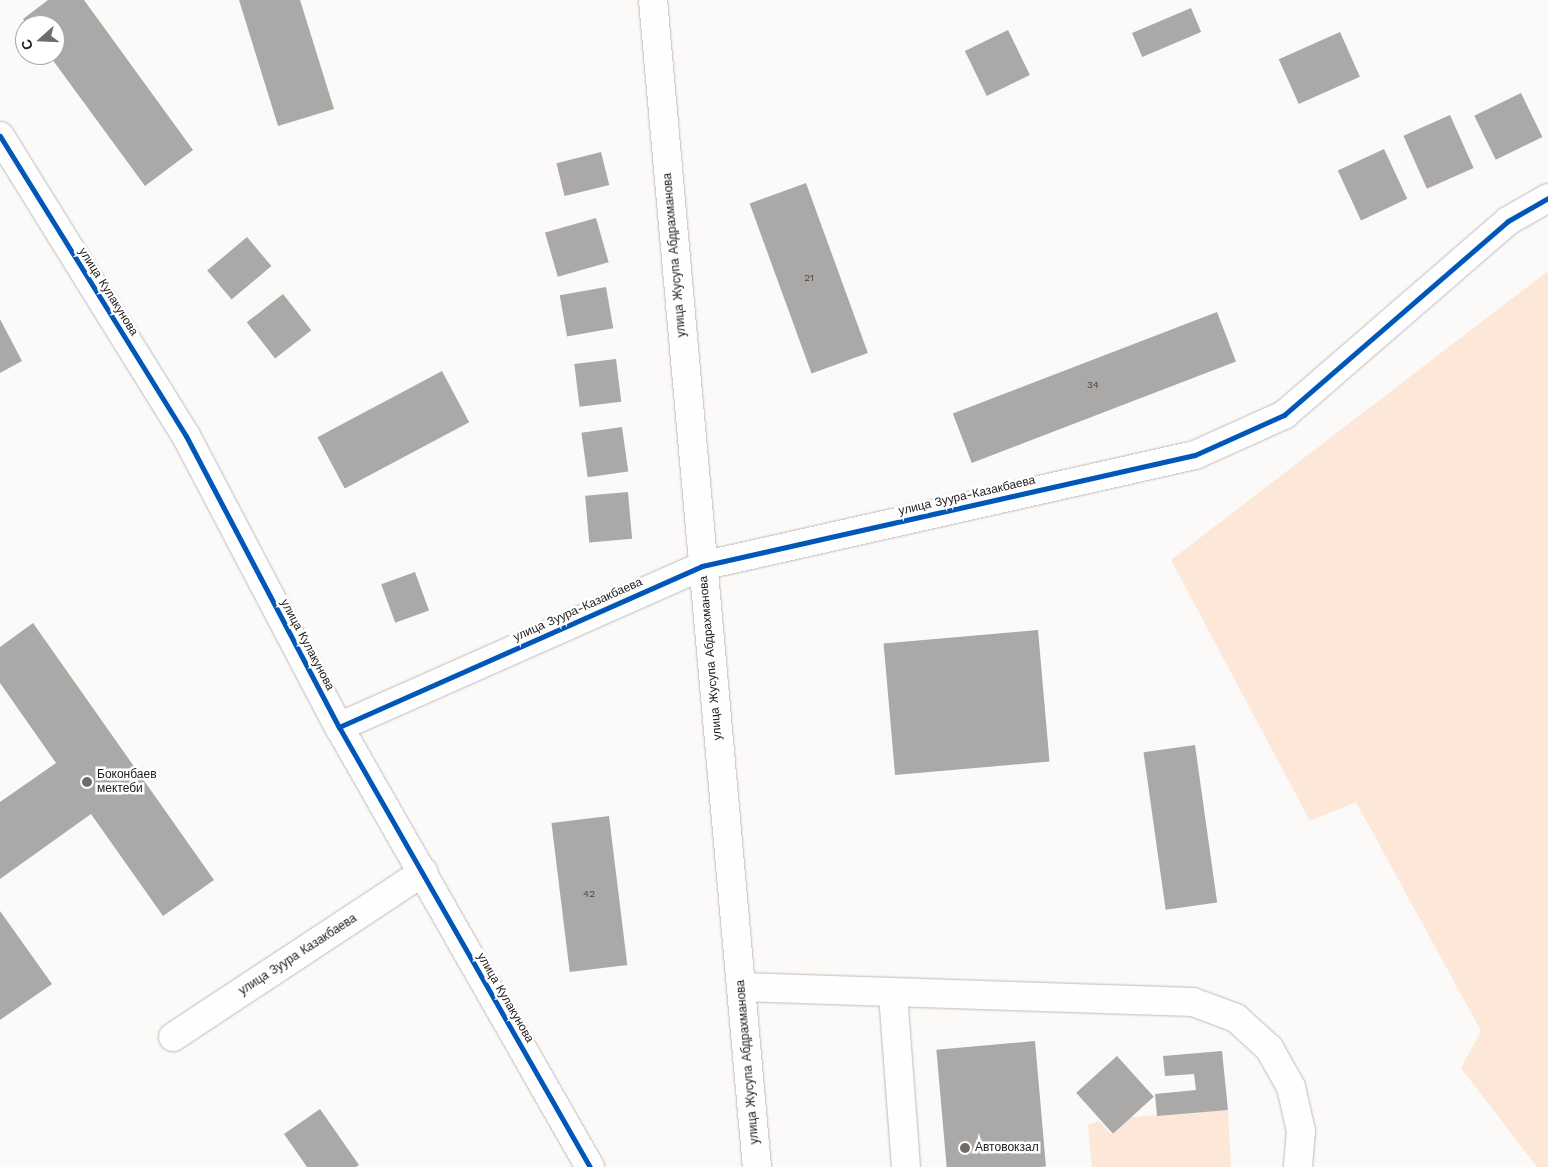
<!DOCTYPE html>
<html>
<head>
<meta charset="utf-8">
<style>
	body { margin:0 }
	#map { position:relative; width:1548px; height:1167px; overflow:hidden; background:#fcfaf8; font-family:"Work Sans",sans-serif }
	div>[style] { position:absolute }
	.green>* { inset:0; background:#fde7d9 }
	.building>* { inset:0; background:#aba9a7; transform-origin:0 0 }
	.roads { filter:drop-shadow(0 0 1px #bebbb9) drop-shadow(0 0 1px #bebbb9) }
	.minor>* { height:28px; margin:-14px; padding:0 14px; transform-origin:14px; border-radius:14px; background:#fffefe }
	.highway>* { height:28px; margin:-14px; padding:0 14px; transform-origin:14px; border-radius:14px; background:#fffefe }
	.cycleway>* { height:5px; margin:-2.5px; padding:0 2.5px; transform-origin:2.5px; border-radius:2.5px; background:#0057b8 }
	.dots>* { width:14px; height:14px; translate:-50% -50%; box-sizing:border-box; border:2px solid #fff; border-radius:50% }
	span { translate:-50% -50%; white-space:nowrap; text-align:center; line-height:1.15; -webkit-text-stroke:5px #fff; paint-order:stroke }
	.number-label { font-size:10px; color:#464240 }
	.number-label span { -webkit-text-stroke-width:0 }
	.street-label { font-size:12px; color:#24201e }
	.poi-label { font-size:12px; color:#24201e }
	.left { translate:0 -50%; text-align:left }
	.north { position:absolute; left:15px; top:15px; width:50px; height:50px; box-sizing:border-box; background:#fff; border:1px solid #a7a6a5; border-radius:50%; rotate:250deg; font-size:14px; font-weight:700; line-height:20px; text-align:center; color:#24201e }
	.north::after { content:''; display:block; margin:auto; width:18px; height:22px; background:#706c6a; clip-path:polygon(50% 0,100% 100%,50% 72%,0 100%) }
</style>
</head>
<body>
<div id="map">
	<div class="green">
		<i style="clip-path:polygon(1548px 271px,1548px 1167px,1537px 1167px,1461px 1068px,1481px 1031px,1356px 802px,1310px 821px,1171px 560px)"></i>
		<i style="clip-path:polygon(1228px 1110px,1231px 1167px,1092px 1167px,1088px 1125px,1099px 1121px,1111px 1134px,1130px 1117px)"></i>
	</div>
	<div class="building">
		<i style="clip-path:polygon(48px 0,84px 0,193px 150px,145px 186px,49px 55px,55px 55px,55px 25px,27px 25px,23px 19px)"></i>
		<i style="clip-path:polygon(239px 0,300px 0,334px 109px,278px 126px)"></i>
		<i style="left:1191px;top:8px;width:26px;height:64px;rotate:67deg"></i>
		<i style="left:1008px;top:30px;width:50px;height:48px;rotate:64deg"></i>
		<i style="left:1340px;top:32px;width:49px;height:67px;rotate:66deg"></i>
		<i style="left:1521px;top:93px;width:49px;height:52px;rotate:64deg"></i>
		<i style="left:1450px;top:115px;width:58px;height:51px;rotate:66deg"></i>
		<i style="left:1384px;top:149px;width:55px;height:51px;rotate:65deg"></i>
		<i style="left:601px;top:152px;width:34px;height:46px;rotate:76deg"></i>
		<i style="left:806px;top:183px;width:181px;height:60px;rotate:70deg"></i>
		<i style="left:596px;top:218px;width:46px;height:53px;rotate:74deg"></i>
		<i style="left:247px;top:237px;width:38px;height:52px;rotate:50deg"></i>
		<i style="left:606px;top:287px;width:42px;height:47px;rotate:80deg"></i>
		<i style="left:283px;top:294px;width:46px;height:46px;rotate:52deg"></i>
		<i style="left:1217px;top:312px;width:53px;height:283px;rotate:69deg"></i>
		<i style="clip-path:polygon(0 319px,22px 361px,0 373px)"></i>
		<i style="left:616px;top:359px;width:43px;height:42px;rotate:83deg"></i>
		<i style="left:442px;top:371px;width:58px;height:141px;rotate:62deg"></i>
		<i style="left:622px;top:427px;width:45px;height:41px;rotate:82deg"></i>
		<i style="left:628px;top:492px;width:47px;height:43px;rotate:85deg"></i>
		<i style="left:415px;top:572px;width:41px;height:36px;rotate:70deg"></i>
		<i style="clip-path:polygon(33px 623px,214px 880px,163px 916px,91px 814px,0 879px,0 802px,56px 763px,0 683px,0 647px)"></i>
		<i style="left:1038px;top:630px;width:132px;height:155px;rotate:85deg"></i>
		<i style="left:1195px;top:745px;width:159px;height:52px;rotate:82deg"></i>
		<i style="left:609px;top:816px;width:150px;height:58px;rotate:83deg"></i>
		<i style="clip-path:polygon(0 911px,52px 984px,0 1020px)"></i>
		<i style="left:1035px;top:1041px;width:126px;height:99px;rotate:85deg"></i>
		<i style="clip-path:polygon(1222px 1051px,1228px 1110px,1157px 1116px,1155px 1094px,1196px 1090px,1194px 1074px,1165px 1076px,1163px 1056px)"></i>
		<i style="left:1117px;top:1056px;width:55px;height:55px;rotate:48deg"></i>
		<i style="clip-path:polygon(320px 1109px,359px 1165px,356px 1167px,307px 1167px,284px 1134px)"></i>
	</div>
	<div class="roads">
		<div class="minor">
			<i style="left:0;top:136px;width:353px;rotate:58.2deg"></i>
			<i style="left:186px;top:436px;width:329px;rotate:62.3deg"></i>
			<i style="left:339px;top:727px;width:507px;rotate:60.3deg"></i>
			<i style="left:339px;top:727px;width:397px;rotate:-23.9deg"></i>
			<i style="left:702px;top:566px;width:505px;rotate:-12.69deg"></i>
			<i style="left:1195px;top:455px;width:98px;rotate:-24.2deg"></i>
			<i style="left:1284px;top:415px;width:296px;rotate:-40.9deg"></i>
			<i style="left:1508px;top:221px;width:46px;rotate:-29.9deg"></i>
			<i style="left:741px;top:987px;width:452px;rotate:1.9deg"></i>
			<i style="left:1193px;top:1002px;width:46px;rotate:20.4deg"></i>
			<i style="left:1236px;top:1018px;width:45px;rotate:42.3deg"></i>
			<i style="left:1269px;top:1048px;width:45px;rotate:60.6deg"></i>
			<i style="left:1291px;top:1087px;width:45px;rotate:77.2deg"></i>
			<i style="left:1301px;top:1131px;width:36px;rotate:95deg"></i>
			<i style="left:893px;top:994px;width:173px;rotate:85.7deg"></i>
			<i style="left:173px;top:1037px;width:300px;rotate:-33.4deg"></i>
		</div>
		<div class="highway">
			<i style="left:653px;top:0;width:1172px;rotate:84.91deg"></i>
		</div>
	</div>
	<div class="cycleway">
		<i style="left:0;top:136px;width:353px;rotate:58.2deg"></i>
		<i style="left:186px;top:436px;width:329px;rotate:62.3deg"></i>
		<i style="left:339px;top:727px;width:507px;rotate:60.3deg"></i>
		<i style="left:339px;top:727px;width:397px;rotate:-23.9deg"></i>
		<i style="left:702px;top:566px;width:505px;rotate:-12.69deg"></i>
		<i style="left:1195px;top:455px;width:98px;rotate:-24.2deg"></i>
		<i style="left:1284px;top:415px;width:296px;rotate:-40.9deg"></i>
		<i style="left:1508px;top:221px;width:46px;rotate:-29.9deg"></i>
	</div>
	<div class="dots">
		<i style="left:87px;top:782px;background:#706c6a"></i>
		<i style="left:965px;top:1148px;background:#706c6a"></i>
	</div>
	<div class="number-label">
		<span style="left:809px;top:278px">21</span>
		<span style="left:1093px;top:385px">34</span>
		<span style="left:589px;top:894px">42</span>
	</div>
	<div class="street-label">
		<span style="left:675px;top:255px;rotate:-95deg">улица Жусупа Абдрахманова</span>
		<span style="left:108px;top:292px;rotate:58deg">улица Кулакунова</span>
		<span style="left:967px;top:496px;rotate:-13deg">улица Зуура-Казакбаева</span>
		<span style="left:578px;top:610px;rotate:-24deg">улица Зуура-Казакбаева</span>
		<span style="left:307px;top:645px;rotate:62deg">улица Кулакунова</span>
		<span style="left:711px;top:658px;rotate:-95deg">улица Жусупа Абдрахманова</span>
		<span style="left:298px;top:955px;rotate:-33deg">улица Зуура Казакбаева</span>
		<span style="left:505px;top:998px;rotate:60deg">улица Кулакунова</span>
		<span style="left:748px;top:1062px;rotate:-95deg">улица Жусупа Абдрахманова</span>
	</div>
	<div class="poi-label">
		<span class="left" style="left:97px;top:782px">Боконбаев<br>мектеби</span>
		<span class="left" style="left:975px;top:1148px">Автовокзал</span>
	</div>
	<div class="north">С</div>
</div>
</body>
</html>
